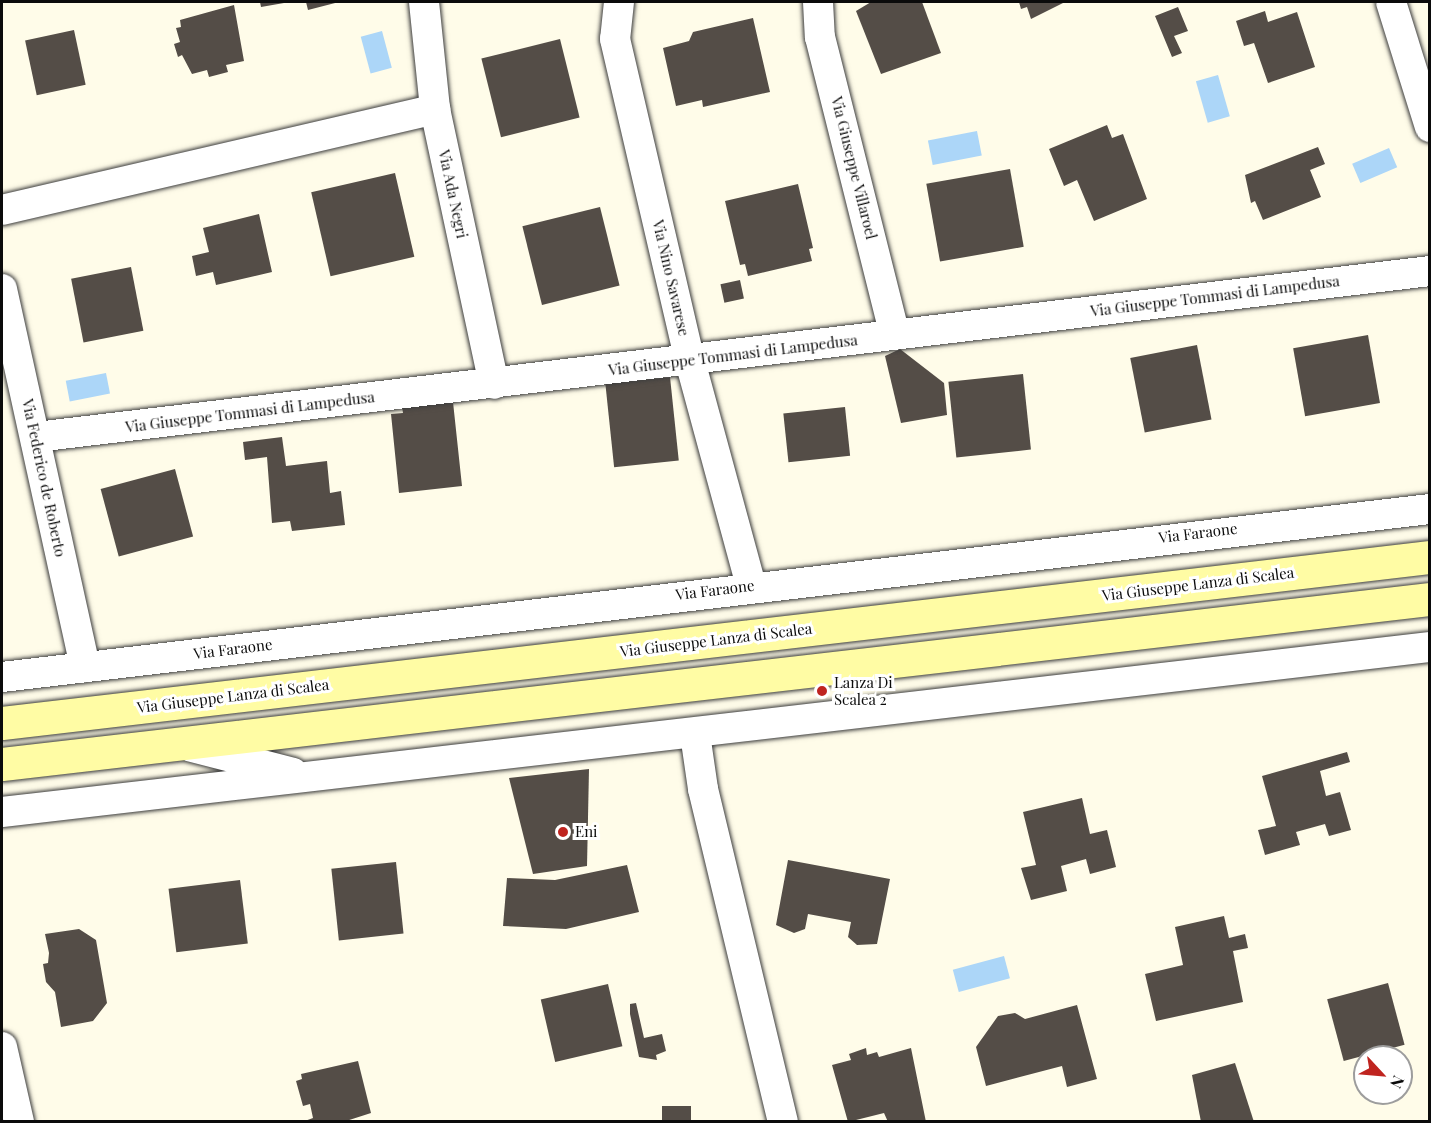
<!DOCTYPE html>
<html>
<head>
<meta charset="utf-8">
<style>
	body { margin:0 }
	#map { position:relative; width:1431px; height:1123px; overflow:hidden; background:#fffce9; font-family:"Playfair Display",serif }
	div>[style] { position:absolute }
	.water>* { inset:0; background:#acd6f8; transform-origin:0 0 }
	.building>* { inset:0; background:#544d47; transform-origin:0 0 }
	.roads { filter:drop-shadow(0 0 2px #3e3e3e) drop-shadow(0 0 2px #3e3e3e) }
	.street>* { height:30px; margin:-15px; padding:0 15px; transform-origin:15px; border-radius:15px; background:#fff }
	.secondary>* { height:33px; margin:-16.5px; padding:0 16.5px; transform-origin:16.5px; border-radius:16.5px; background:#fffca4 }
	.dots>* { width:16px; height:16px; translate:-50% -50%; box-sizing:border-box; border:3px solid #fff; border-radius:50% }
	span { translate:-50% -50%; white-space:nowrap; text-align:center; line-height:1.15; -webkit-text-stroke:6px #fff; paint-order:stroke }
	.street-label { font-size:15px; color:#0b0b0b }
	.poi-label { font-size:15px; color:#0b0b0b }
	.left { translate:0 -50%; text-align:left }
	.frame { position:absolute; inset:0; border:3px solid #0b0b0b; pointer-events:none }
	.north { position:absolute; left:1353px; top:1045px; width:60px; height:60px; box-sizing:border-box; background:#fff; border:2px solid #9d9d9d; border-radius:50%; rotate:116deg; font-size:16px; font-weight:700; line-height:24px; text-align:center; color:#0b0b0b }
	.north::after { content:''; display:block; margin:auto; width:21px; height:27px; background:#bf241f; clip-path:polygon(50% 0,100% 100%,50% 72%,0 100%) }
</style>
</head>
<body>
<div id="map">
	<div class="water">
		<i style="left:382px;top:31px;width:38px;height:22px;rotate:75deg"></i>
		<i style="left:1218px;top:75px;width:43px;height:23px;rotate:74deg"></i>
		<i style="left:977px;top:131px;width:25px;height:50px;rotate:79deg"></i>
		<i style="left:1389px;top:148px;width:21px;height:40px;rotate:67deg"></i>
		<i style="left:106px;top:373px;width:21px;height:41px;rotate:79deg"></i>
		<i style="left:1004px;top:956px;width:23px;height:53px;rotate:75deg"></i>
	</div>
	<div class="building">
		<i style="clip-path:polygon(260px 2px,283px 2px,284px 3px,261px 7px)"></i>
		<i style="clip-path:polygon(306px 2px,339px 2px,308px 10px)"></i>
		<i style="clip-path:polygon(871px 2px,922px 2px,941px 53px,881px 74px,856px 11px)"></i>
		<i style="clip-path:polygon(1019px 2px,1065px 2px,1031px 19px,1027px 7px,1021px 9px)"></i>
		<i style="clip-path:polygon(234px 5px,244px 61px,226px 65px,228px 72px,209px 77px,207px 70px,192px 74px,182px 55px,178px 57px,174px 44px,180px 42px,176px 28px,181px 27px,180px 20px)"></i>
		<i style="clip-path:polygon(1178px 7px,1188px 31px,1174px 36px,1182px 53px,1172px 57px,1155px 16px)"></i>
		<i style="clip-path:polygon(1265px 11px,1268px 22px,1297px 12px,1315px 67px,1268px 83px,1254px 43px,1244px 46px,1236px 21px)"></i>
		<i style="clip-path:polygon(753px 18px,770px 92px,703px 107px,702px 100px,676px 106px,663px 48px,689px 41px,693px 32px)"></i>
		<i style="left:74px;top:30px;width:56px;height:50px;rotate:78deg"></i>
		<i style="left:560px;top:39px;width:81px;height:81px;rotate:76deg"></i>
		<i style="clip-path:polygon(1107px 125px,1112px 138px,1123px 134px,1147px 199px,1094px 221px,1077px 180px,1064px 186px,1049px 149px)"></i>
		<i style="clip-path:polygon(1318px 147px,1325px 164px,1310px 170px,1321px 197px,1263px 220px,1255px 201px,1251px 203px,1245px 175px)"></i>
		<i style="left:1010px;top:169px;width:79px;height:85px;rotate:80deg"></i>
		<i style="left:395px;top:173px;width:86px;height:86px;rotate:77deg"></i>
		<i style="clip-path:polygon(798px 184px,813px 248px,809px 249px,812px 261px,748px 276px,745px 264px,740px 265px,725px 201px)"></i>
		<i style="left:600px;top:207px;width:81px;height:80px;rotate:76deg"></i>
		<i style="clip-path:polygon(259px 214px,272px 272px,216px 285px,213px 272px,196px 276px,192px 256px,209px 252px,203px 228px)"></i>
		<i style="left:131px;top:267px;width:65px;height:61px;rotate:79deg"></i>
		<i style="left:740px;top:280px;width:19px;height:20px;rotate:78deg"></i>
		<i style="left:1368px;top:335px;width:69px;height:76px;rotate:80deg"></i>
		<i style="left:1197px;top:345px;width:76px;height:68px;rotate:79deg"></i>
		<i style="clip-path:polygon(900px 349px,944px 383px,947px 415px,901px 423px,885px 356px)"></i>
		<i style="left:1023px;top:374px;width:76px;height:75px;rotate:84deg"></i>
		<i style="left:670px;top:377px;width:84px;height:65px;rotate:84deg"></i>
		<i style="clip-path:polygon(453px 402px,462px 486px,399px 493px,391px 414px,403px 413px,402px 407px)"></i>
		<i style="left:845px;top:407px;width:49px;height:62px;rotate:84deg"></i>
		<i style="clip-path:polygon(282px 437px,286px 466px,327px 461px,330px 493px,341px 491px,345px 525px,292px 531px,290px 521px,272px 523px,267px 457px,245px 460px,243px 442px)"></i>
		<i style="left:175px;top:469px;width:70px;height:77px;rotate:75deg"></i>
		<i style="clip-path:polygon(1347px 752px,1350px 762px,1320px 771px,1326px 796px,1340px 792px,1351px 830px,1329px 836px,1325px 824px,1296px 832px,1300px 845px,1265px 855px,1258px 830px,1276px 826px,1262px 776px)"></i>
		<i style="clip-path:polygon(589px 769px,587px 866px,533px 874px,509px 778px)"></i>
		<i style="clip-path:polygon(1082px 798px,1090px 834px,1107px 830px,1116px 867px,1090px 874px,1086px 859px,1061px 866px,1067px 891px,1031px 900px,1021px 868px,1036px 865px,1023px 812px)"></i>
		<i style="clip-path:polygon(788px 860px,890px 879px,877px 944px,857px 945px,848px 937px,851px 922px,808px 914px,805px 929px,794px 933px,776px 925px)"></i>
		<i style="left:396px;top:862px;width:72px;height:65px;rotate:84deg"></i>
		<i style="clip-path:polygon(627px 865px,639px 912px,566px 929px,503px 926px,507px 878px,555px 880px)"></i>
		<i style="left:240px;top:880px;width:64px;height:72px;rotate:83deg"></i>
		<i style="clip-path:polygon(1224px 916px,1229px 938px,1245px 934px,1248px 948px,1233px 951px,1243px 1002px,1156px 1021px,1145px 974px,1183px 965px,1175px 927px)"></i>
		<i style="clip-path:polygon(79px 929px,96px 940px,107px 1003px,93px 1021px,61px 1027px,55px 992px,46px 982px,43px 964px,48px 963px,49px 953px,45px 934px)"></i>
		<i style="left:1388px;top:983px;width:64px;height:63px;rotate:75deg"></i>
		<i style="left:608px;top:984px;width:64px;height:69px;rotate:77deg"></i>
		<i style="clip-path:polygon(636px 1003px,644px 1038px,662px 1034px,666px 1051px,656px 1055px,657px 1060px,639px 1057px,630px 1014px,630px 1004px)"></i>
		<i style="clip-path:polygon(1077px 1005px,1097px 1079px,1067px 1087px,1062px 1066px,986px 1086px,976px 1047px,998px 1016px,1015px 1013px,1025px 1019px)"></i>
		<i style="clip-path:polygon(866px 1048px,867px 1055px,877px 1052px,879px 1057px,911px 1048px,926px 1122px,888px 1122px,884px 1113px,848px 1122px,832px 1065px,851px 1060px,849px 1054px)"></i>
		<i style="clip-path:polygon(358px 1061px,371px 1113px,343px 1122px,302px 1122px,313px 1118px,310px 1104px,303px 1106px,296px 1081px,302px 1079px,301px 1074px)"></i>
		<i style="clip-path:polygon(1235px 1063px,1254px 1122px,1201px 1122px,1192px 1075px)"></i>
		<i style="left:662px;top:1106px;width:29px;height:16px"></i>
	</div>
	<div class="roads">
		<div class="street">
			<i style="left:424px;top:2px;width:108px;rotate:84.1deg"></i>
			<i style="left:435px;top:109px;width:281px;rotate:77.9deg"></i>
			<i style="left:619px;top:2px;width:37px;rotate:96deg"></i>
			<i style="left:615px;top:39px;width:331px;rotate:76.9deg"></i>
			<i style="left:690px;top:361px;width:233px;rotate:74.8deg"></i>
			<i style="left:818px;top:2px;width:35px;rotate:87deg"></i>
			<i style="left:820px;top:37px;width:307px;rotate:75.9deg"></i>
			<i style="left:1391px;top:2px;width:131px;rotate:72.7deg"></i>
			<i style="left:2px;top:210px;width:445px;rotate:-13.1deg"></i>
			<i style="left:2px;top:289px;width:387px;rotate:77.6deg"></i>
			<i style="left:36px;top:437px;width:1404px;rotate:-6.79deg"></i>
			<i style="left:2px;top:677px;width:1438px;rotate:-6.71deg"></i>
			<i style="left:695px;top:734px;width:56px;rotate:81.7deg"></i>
			<i style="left:703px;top:789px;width:342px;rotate:76.5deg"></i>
			<i style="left:192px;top:747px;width:104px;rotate:14.4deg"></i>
			<i style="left:2px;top:812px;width:1438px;rotate:-6.59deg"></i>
			<i style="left:2px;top:1047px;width:77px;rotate:77.2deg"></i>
		</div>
		<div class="secondary">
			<i style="left:2px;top:723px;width:1438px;rotate:-6.63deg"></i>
			<i style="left:2px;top:764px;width:1438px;rotate:-6.59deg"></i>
		</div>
	</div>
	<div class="dots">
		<i style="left:822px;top:691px;background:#bf241f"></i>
		<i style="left:563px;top:832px;background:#bf241f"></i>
	</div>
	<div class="street-label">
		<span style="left:854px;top:168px;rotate:76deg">Via Giuseppe Villaroel</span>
		<span style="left:453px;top:194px;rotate:78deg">Via Ada Negri</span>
		<span style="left:671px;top:278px;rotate:77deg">Via Nino Savarese</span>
		<span style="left:1215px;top:296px;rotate:-7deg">Via Giuseppe Tommasi di Lampedusa</span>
		<span style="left:733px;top:355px;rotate:-7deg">Via Giuseppe Tommasi di Lampedusa</span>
		<span style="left:250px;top:412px;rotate:-7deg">Via Giuseppe Tommasi di Lampedusa</span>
		<span style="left:44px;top:478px;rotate:78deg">Via Federico de Roberto</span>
		<span style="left:1198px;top:533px;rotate:-7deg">Via Faraone</span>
		<span style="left:1198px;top:584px;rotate:-7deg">Via Giuseppe Lanza di Scalea</span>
		<span style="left:715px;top:590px;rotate:-7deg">Via Faraone</span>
		<span style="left:716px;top:640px;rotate:-7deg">Via Giuseppe Lanza di Scalea</span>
		<span style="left:233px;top:649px;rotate:-7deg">Via Faraone</span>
		<span style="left:233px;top:696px;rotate:-7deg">Via Giuseppe Lanza di Scalea</span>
	</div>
	<div class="poi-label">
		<span class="left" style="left:834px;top:691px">Lanza Di<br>Scalea 2</span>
		<span class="left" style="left:575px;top:832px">Eni</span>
	</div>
	<div class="frame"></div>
	<div class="north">N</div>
</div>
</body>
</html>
